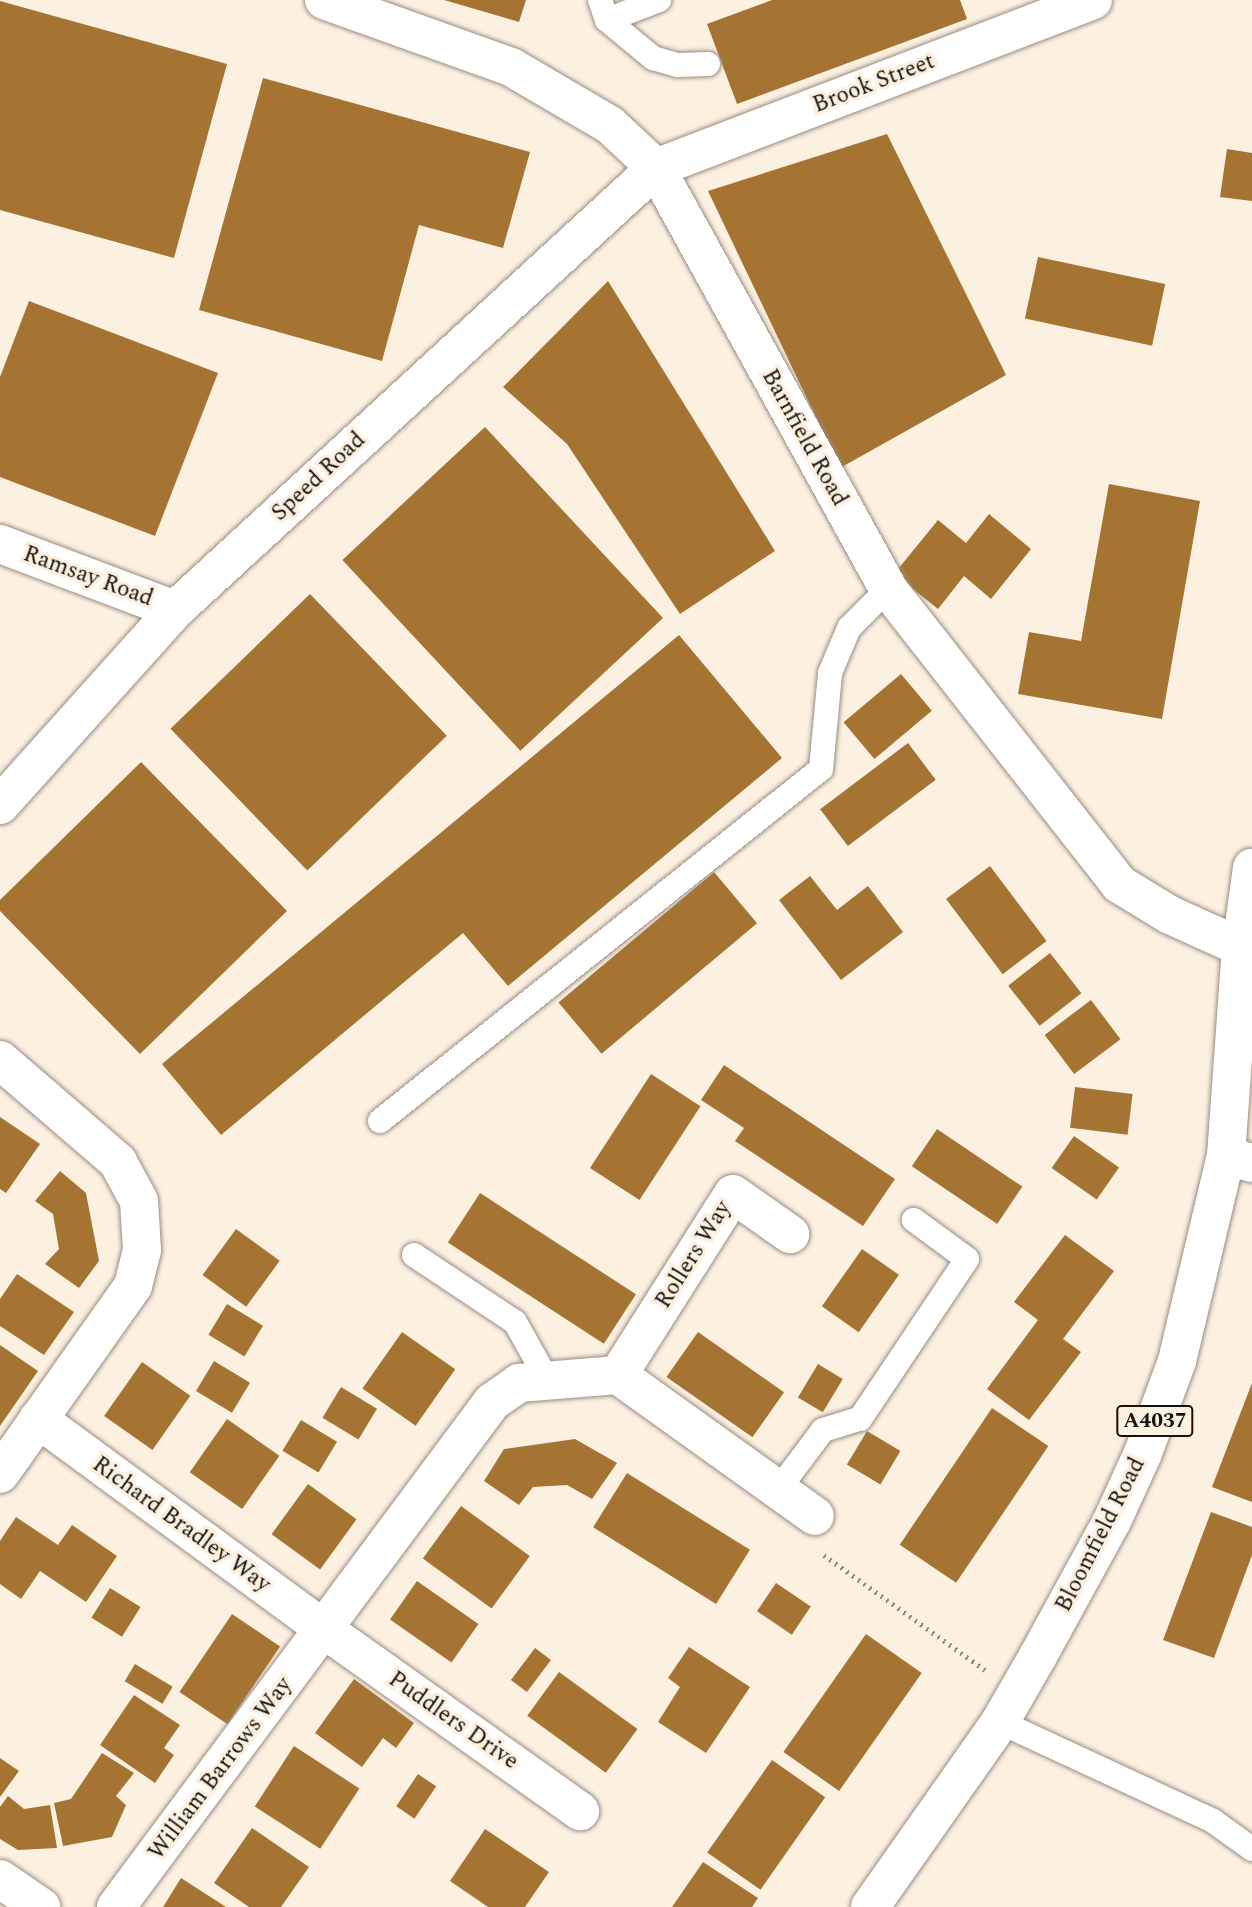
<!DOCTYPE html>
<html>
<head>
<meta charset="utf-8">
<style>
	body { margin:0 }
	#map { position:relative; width:1252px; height:1907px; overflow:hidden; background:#fcf0e1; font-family:Spectral,serif }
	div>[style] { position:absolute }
	.building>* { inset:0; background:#a57433; transform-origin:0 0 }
	.path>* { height:4.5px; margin-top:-2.25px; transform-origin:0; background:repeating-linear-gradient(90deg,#91897f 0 2px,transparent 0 7px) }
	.roads { filter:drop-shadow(0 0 2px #998d81) drop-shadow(0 0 2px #998d81) }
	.service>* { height:24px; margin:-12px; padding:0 12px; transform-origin:12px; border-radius:12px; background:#fff }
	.minor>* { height:38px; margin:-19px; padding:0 19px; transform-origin:19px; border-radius:19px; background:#fff }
	.primary>* { height:38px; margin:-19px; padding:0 19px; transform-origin:19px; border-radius:19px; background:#fff }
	span { translate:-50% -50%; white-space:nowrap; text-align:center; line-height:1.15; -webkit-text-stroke:7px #fcf0e1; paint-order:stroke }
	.shield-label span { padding:2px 5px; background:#fcf0e1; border:2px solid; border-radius:5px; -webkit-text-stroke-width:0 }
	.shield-label { font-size:21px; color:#16110d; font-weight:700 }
	.street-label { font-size:23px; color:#16110d }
</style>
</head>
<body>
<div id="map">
	<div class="building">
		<i style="clip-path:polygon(444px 0,526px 0,519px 22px)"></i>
		<i style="clip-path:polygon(772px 0,960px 0,967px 19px,737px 104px,707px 24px)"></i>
		<i style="clip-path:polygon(0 1px,227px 64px,174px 258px,0 210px)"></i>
		<i style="clip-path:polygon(263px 78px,530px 152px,503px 248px,419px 225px,382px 361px,199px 310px)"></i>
		<i style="clip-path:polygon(887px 134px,1006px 375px,840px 468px,708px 191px)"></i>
		<i style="clip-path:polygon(1227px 149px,1252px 153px,1252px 201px,1220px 197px)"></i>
		<i style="left:1038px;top:257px;width:130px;height:63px;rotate:12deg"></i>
		<i style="clip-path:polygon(608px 281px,775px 551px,680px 614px,567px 444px,503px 387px)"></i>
		<i style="clip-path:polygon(29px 301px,218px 373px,155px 536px,0 477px,0 377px)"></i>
		<i style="left:485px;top:427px;width:261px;height:195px;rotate:47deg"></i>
		<i style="clip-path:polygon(1109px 484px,1200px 501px,1162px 719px,1018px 694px,1029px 632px,1081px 641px)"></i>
		<i style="clip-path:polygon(989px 514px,1031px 549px,991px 599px,964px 576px,938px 609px,894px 574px,938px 520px,966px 543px)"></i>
		<i style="left:310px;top:594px;width:197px;height:194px;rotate:46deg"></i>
		<i style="clip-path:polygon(679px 635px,782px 758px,508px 986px,463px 933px,221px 1135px,162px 1064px)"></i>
		<i style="left:901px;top:674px;width:48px;height:75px;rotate:50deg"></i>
		<i style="left:908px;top:743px;width:46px;height:110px;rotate:53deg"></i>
		<i style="clip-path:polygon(141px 762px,287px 911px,140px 1054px,0 911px,0 900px)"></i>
		<i style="left:990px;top:866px;width:94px;height:55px;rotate:53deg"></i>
		<i style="left:714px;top:872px;width:67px;height:203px;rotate:50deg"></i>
		<i style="clip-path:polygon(810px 876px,837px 910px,868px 886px,903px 932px,841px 980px,779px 900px)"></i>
		<i style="left:1050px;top:953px;width:51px;height:53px;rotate:52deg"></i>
		<i style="left:1091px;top:1000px;width:49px;height:58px;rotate:53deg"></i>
		<i style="clip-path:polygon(724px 1065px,895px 1179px,863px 1226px,735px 1141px,744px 1128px,701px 1100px)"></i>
		<i style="left:651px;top:1074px;width:59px;height:112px;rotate:33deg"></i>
		<i style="left:1075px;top:1087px;width:58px;height:41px;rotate:7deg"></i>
		<i style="clip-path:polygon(0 1117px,40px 1144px,6px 1193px,0 1189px)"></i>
		<i style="left:937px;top:1129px;width:103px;height:45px;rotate:34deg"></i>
		<i style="left:1074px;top:1136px;width:55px;height:39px;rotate:35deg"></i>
		<i style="clip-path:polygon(60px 1171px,86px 1193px,99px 1261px,79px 1288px,45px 1264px,59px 1249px,53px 1214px,35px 1201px)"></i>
		<i style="left:480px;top:1193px;width:186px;height:59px;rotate:33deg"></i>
		<i style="left:236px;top:1229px;width:54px;height:57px;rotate:36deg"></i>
		<i style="clip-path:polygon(1065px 1235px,1114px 1271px,1063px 1339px,1081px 1352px,1029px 1420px,987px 1389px,1038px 1320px,1014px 1302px)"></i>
		<i style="left:862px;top:1249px;width:45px;height:70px;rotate:35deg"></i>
		<i style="clip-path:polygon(17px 1274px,74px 1312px,44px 1355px,0 1326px,0 1299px)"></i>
		<i style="left:227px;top:1304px;width:42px;height:36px;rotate:31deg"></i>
		<i style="left:402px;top:1332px;width:65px;height:69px;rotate:35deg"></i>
		<i style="left:698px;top:1332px;width:105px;height:55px;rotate:35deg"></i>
		<i style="clip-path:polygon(0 1345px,38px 1371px,0 1426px)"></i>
		<i style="left:214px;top:1361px;width:42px;height:35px;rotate:31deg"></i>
		<i style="left:142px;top:1362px;width:59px;height:66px;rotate:35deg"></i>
		<i style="left:818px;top:1364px;width:29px;height:39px;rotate:31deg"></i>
		<i style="clip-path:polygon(1252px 1383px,1252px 1502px,1212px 1487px)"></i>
		<i style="left:341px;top:1387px;width:42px;height:36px;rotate:31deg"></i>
		<i style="left:992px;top:1408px;width:68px;height:165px;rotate:34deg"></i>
		<i style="left:227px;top:1419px;width:64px;height:65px;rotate:35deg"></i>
		<i style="left:301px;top:1420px;width:42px;height:36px;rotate:31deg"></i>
		<i style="left:867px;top:1431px;width:39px;height:39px;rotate:31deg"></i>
		<i style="clip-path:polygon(575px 1439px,617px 1463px,592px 1499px,567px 1485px,533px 1487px,519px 1505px,484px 1481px,504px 1449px)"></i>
		<i style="left:627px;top:1473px;width:145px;height:64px;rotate:32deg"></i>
		<i style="left:308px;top:1484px;width:60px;height:62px;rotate:36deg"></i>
		<i style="left:461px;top:1506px;width:85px;height:65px;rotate:36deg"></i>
		<i style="clip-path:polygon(1211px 1512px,1252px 1527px,1252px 1555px,1214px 1658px,1163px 1640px)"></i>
		<i style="clip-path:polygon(16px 1517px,58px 1545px,72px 1525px,117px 1556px,86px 1602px,40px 1571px,21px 1599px,0 1584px,0 1541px)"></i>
		<i style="left:417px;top:1581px;width:75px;height:47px;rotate:35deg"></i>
		<i style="left:776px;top:1583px;width:42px;height:34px;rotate:34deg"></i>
		<i style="left:110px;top:1588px;width:36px;height:35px;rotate:32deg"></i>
		<i style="left:232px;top:1614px;width:58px;height:94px;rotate:34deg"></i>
		<i style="left:866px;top:1634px;width:68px;height:144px;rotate:35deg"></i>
		<i style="clip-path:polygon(689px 1647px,750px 1687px,706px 1753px,658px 1722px,680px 1687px,668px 1678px)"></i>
		<i style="left:535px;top:1648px;width:20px;height:40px;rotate:37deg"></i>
		<i style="left:135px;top:1664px;width:44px;height:20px;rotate:31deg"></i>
		<i style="left:559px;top:1672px;width:97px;height:54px;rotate:36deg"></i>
		<i style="clip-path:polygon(354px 1679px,414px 1723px,396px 1748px,383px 1738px,362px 1767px,315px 1733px)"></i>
		<i style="clip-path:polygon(134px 1695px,180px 1725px,164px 1748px,174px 1755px,155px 1783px,100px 1745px)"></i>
		<i style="left:294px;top:1746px;width:78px;height:72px;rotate:33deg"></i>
		<i style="clip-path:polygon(102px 1753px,134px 1773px,116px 1796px,126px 1805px,112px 1837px,63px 1846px,54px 1803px,71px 1799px)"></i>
		<i style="clip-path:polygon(0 1758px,19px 1771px,0 1797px)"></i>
		<i style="left:772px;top:1760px;width:65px;height:113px;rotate:35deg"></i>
		<i style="left:418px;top:1774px;width:22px;height:39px;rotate:34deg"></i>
		<i style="clip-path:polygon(8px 1796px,24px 1809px,50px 1805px,57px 1848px,18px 1850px,0 1839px,0 1807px)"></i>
		<i style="clip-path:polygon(252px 1828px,309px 1867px,281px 1907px,249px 1907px,214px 1883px)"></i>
		<i style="clip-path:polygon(485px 1829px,549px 1872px,525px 1907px,488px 1907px,450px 1881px)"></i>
		<i style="clip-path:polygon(703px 1862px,758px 1898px,752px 1907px,672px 1907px)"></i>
		<i style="clip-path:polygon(181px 1878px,226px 1907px,163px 1907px)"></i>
	</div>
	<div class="path">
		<i style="left:824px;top:1555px;width:198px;rotate:35.5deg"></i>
	</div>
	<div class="roads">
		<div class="service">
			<i style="left:600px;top:0;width:21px;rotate:71deg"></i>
			<i style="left:607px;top:20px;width:56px;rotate:-21deg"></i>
			<i style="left:607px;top:20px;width:60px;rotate:39.6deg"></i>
			<i style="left:653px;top:58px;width:26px;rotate:16deg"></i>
			<i style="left:678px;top:65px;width:30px;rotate:-2deg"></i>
			<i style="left:380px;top:1121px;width:564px;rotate:-38.6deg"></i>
			<i style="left:821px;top:769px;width:96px;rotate:-84.6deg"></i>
			<i style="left:830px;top:673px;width:49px;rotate:-67.1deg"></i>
			<i style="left:849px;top:628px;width:55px;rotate:-45deg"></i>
			<i style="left:414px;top:1255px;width:121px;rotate:33.6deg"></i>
			<i style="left:515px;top:1322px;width:68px;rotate:60.8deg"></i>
			<i style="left:778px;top:1490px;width:75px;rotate:-53.1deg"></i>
			<i style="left:823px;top:1430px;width:39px;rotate:-17deg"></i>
			<i style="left:860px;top:1419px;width:192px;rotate:-56.2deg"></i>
			<i style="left:967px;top:1259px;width:66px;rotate:-143.7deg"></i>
			<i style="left:1000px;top:1722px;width:235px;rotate:24.9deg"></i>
			<i style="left:1213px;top:1821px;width:48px;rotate:35.7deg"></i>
		</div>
		<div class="minor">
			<i style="left:324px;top:0;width:199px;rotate:19.7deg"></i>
			<i style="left:511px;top:67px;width:115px;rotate:30.4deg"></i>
			<i style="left:610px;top:125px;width:63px;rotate:43.1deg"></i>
			<i style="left:656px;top:168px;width:481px;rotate:61.1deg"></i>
			<i style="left:888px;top:589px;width:375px;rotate:51.9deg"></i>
			<i style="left:1119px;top:884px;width:60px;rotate:31.3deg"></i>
			<i style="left:1170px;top:915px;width:78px;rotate:24.3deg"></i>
			<i style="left:0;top:544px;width:187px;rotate:20.7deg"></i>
			<i style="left:0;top:805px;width:262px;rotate:-48.1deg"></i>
			<i style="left:175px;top:610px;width:653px;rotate:-42.58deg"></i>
			<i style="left:656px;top:168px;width:468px;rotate:-21deg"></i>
			<i style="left:0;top:1060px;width:156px;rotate:40.8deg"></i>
			<i style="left:118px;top:1162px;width:44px;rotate:61.7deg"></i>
			<i style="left:139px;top:1201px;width:49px;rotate:86.5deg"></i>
			<i style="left:142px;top:1250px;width:37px;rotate:104deg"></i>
			<i style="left:133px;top:1286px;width:230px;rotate:125.3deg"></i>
			<i style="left:1226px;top:1156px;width:27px;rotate:15deg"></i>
			<i style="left:618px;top:1375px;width:214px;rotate:-57.6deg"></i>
			<i style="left:733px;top:1194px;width:70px;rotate:35.1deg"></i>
			<i style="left:38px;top:1419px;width:356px;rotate:36.3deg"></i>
			<i style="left:325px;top:1630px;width:313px;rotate:35.4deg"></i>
			<i style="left:0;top:1879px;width:50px;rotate:34.3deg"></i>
			<i style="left:116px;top:1907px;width:630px;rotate:-53.33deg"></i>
			<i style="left:492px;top:1402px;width:33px;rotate:-35deg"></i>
			<i style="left:519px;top:1383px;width:99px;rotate:-4.6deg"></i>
			<i style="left:618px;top:1375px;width:242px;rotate:35.6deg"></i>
		</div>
		<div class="primary">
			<i style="left:870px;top:1907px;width:226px;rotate:-54.9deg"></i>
			<i style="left:1000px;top:1722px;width:76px;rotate:-60.1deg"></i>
			<i style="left:1038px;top:1656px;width:154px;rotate:-61.3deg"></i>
			<i style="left:1112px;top:1521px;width:75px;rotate:-65.5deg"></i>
			<i style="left:1143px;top:1453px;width:98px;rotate:-69.7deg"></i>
			<i style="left:1177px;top:1361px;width:211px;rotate:-76.6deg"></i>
			<i style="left:1226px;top:1156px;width:210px;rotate:-85.9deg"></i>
			<i style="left:1241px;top:947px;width:80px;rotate:-82.1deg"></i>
		</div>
	</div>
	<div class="shield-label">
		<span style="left:1155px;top:1421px">A4037</span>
	</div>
	<div class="street-label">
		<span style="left:874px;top:84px;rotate:-21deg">Brook Street</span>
		<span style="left:804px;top:438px;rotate:61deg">Barnfield Road</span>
		<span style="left:319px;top:477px;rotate:-43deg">Speed Road</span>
		<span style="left:88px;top:577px;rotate:20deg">Ramsay Road</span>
		<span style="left:694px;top:1255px;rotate:-58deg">Rollers Way</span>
		<span style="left:181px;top:1525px;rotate:36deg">Richard Bradley Way</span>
		<span style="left:1101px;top:1535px;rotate:-63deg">Bloomfield Road</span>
		<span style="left:453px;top:1721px;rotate:35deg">Puddlers Drive</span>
		<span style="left:221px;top:1769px;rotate:-53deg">William Barrows Way</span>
	</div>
</div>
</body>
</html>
